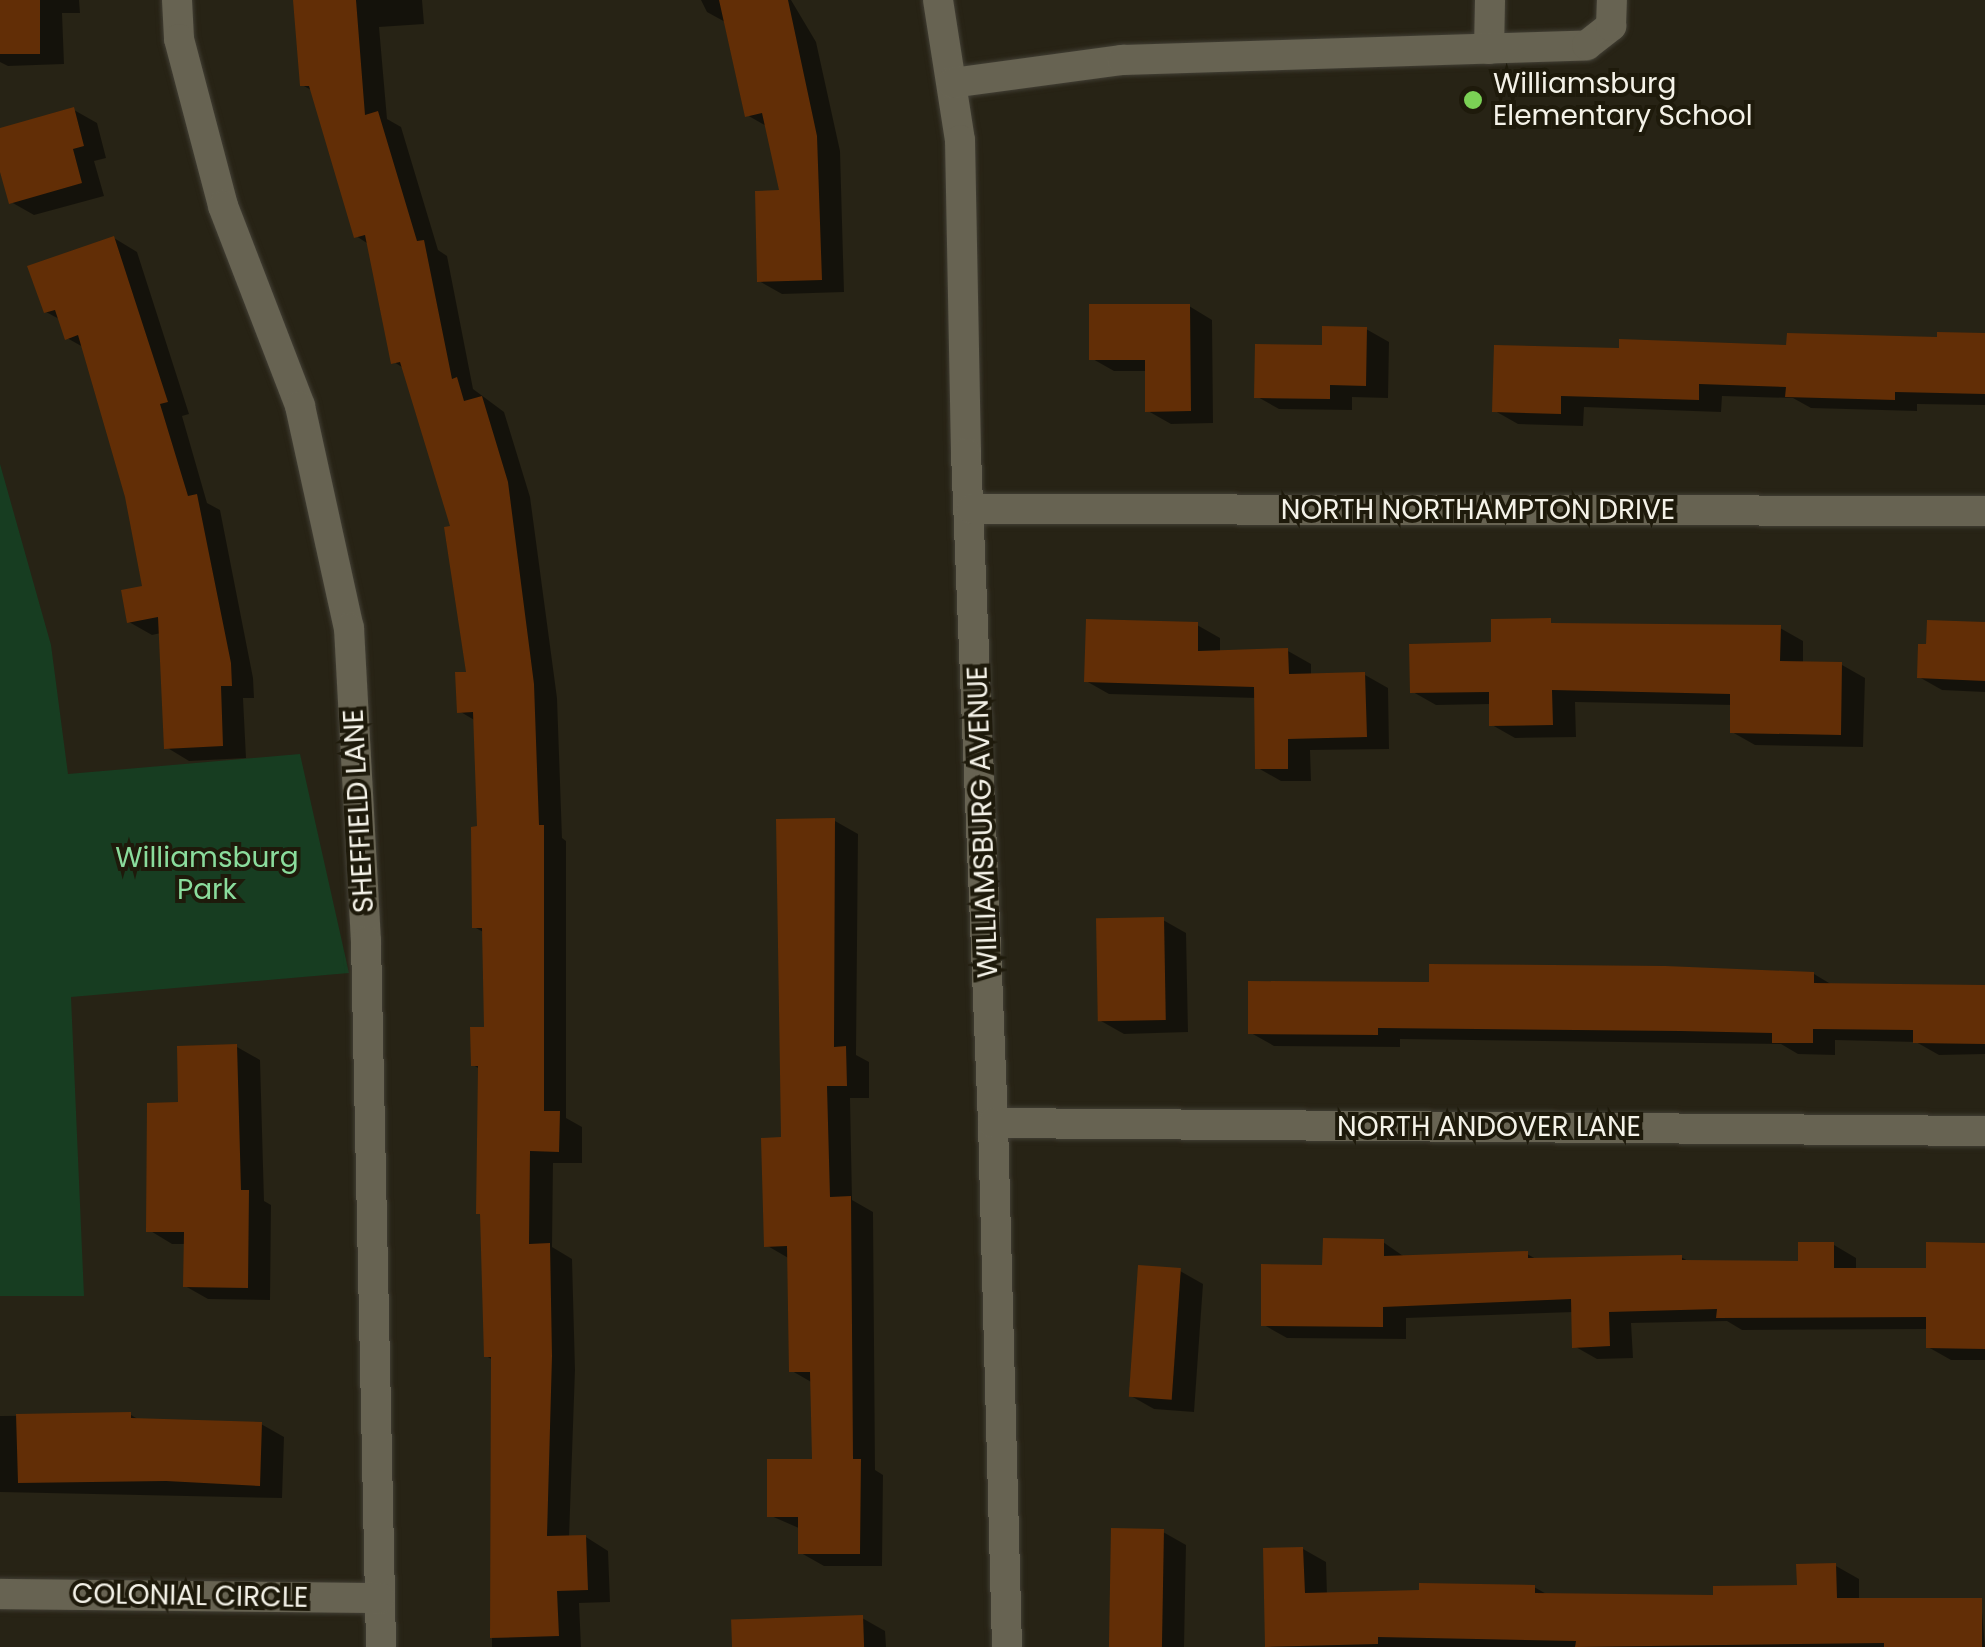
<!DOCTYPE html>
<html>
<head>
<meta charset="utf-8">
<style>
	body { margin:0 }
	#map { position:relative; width:1985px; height:1647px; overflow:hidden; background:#272315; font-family:Poppins,sans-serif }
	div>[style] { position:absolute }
	.green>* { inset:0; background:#173d21 }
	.shadow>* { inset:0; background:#0007 }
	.building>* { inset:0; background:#622e06; transform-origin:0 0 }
	.roads { filter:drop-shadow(0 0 2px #423f35) drop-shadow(0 0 2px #423f35) }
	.minor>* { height:30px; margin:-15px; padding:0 15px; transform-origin:15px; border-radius:15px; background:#676352 }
	.dots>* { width:28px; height:28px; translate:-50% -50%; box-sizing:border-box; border:5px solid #1e1a0b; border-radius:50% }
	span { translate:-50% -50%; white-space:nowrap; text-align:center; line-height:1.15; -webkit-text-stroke:8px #1e1a0b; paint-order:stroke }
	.poi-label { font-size:28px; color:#f4f2e8 }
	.left { translate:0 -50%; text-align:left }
	.street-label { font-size:28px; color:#f4f2e8 }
	.park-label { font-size:28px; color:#8adc9c }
</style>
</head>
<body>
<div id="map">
	<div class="green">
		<i style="clip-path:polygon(0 464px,51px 645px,68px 774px,300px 754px,349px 973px,71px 997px,84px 1296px,0 1296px)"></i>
	</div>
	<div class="shadow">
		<i style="clip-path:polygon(0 0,79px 0,80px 13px,62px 13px,64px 64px,8px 66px,0 62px)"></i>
		<i style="clip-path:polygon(295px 0,422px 0,424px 24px,379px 27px,387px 119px,401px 127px,438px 250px,447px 256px,473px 389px,504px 412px,530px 497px,557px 698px,562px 838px,566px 841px,566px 1118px,582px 1127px,582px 1163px,553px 1163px,552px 1247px,572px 1259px,575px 1370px,569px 1538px,586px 1537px,608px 1551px,610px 1602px,579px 1603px,581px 1647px,492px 1647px,493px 1360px,486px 1356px,480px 1069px,473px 1065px,487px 1030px,485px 933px,474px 927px,480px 829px,476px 721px,459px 711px,469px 674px,453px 528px,405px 369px,394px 362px,370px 245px,356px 236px,313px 91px,302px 85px)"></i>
		<i style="clip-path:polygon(701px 0,791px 0,816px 42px,840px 151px,844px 292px,782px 294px,759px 281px,782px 192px,768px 127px,747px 115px,727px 23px,707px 12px)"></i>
		<i style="clip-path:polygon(74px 110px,97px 123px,106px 158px,94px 161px,104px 196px,34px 215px,11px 202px,0 162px,0 130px)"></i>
		<i style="clip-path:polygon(114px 238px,137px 252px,189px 414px,182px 416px,207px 503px,220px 510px,253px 678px,254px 698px,243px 698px,246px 758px,189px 761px,166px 747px,161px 633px,152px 635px,129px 622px,145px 588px,127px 496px,83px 347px,67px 338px,61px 320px,46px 312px)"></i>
		<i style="clip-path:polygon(1189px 306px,1212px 320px,1213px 423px,1171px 424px,1148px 411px,1148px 371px,1114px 371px,1091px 358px)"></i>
		<i style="clip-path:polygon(1366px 329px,1389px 342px,1388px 398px,1352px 397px,1352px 410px,1279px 409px,1256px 396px,1325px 348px)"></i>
		<i style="clip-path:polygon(1985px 334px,1985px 405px,1917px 404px,1917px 411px,1811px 408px,1793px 398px,1722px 396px,1721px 412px,1584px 407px,1583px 426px,1518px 424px,1495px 411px,1622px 351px,1789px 347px)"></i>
		<i style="clip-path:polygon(1197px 625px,1220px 638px,1220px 653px,1288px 651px,1311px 664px,1311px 676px,1365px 675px,1388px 688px,1389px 749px,1310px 750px,1311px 781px,1281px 781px,1258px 768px,1257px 698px,1109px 694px,1086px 681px)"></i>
		<i style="clip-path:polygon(1985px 625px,1985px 692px,1942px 690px,1919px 677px)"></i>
		<i style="clip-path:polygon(1780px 628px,1803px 641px,1803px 664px,1842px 665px,1865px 678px,1863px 747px,1755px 745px,1732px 732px,1733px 705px,1575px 702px,1576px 737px,1515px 738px,1492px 725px,1491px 704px,1436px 705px,1413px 692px)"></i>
		<i style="clip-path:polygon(835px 821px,858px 834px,856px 1055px,869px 1062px,869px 1098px,850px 1098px,852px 1200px,873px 1212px,875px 1470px,883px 1475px,882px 1566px,824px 1566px,801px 1553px,801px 1529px,769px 1515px,814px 1461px,813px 1383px,792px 1371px,790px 1259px,766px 1245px)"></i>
		<i style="clip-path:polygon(1163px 920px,1186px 933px,1188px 1032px,1124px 1034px,1101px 1021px)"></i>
		<i style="clip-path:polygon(1814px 974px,1834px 986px,1985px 988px,1985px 1054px,1939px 1055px,1916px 1042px,1835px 1040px,1835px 1055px,1798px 1054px,1781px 1044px,1400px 1039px,1400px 1047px,1274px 1046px,1251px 1033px,1431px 985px)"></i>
		<i style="clip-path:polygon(237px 1047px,260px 1060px,264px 1201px,271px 1205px,270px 1300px,208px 1299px,185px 1286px,186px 1244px,172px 1244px,149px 1230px,181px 1105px)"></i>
		<i style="clip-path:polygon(1383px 1242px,1406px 1258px,1527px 1254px,1538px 1260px,1681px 1257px,1690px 1262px,1801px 1264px,1834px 1245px,1856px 1258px,1856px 1270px,1928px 1271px,1985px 1246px,1985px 1360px,1951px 1360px,1928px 1347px,1928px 1329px,1742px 1330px,1727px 1321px,1631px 1323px,1633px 1358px,1597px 1359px,1574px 1346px,1574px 1312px,1406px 1318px,1406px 1339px,1287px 1338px,1264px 1325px,1324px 1267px)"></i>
		<i style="clip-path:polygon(1180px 1271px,1203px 1284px,1194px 1412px,1154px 1409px,1131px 1396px)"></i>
		<i style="clip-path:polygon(131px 1415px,141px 1421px,261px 1424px,284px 1437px,282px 1498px,0 1492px,0 1416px)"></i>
		<i style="clip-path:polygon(1163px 1532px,1186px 1545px,1184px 1647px,1111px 1647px)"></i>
		<i style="clip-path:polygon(1303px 1549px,1326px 1562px,1327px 1595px,1534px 1587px,1550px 1596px,1716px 1598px,1800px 1587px,1836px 1566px,1859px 1579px,1859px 1600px,1981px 1600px,1985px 1647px,1269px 1647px)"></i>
		<i style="clip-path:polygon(862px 1618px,885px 1631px,886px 1647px,783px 1647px)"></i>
	</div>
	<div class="building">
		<i style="left:0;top:0;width:40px;height:54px"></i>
		<i style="clip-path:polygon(293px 0,356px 0,365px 115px,378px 111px,417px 241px,424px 240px,452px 379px,457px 377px,464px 401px,482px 396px,508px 482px,534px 684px,539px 825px,544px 825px,544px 1111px,560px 1111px,559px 1152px,530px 1151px,529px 1244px,550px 1243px,552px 1356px,547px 1536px,586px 1535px,588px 1590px,557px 1591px,559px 1636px,490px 1638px,491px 1357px,484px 1357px,480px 1214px,476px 1214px,478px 1066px,471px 1066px,470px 1027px,484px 1027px,482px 928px,472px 928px,471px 827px,477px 826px,473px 712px,457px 713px,455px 672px,466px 672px,444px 527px,450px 526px,400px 362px,391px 364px,365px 235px,354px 238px,309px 86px,300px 86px)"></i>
		<i style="clip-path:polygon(719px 0,788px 0,817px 136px,822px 280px,757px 282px,755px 191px,779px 190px,762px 113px,745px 117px)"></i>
		<i style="clip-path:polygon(74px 107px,84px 146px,73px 149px,82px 183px,9px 204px,0 172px,0 128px)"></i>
		<i style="clip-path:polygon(114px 236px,168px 402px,160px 404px,188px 496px,197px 494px,231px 663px,232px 686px,221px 686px,223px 746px,164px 749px,158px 617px,127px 623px,121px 590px,142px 586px,125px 497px,78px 335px,65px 340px,55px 310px,44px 313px,27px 266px)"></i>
		<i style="clip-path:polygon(1089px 304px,1190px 304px,1191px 411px,1145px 412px,1145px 360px,1089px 360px)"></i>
		<i style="clip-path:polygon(1322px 326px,1367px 327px,1366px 386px,1330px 385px,1330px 399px,1254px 398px,1255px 344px,1322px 345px)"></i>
		<i style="clip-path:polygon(1937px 332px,1985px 333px,1985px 394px,1895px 392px,1895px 400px,1785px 397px,1786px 387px,1699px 384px,1699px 400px,1561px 396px,1561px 414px,1492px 412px,1494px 345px,1619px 348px,1619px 339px,1786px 345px,1787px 333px,1937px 337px)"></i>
		<i style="clip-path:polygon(1551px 618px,1551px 623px,1781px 625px,1780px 661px,1842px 662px,1841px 735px,1730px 733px,1730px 694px,1552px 690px,1553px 725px,1489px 726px,1489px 692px,1410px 693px,1409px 644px,1491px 642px,1491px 619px)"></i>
		<i style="clip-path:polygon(1086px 619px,1198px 622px,1198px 651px,1288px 648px,1289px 674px,1365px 672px,1367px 737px,1288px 739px,1288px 769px,1255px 769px,1254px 687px,1084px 682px)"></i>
		<i style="clip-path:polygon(1927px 620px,1985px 622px,1985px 681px,1917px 678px,1918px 644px,1926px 644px)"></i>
		<i style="clip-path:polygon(835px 818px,834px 1047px,846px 1046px,847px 1086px,827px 1086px,830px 1197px,851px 1196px,853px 1459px,861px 1459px,860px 1554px,798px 1554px,798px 1517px,767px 1517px,767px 1459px,812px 1459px,810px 1372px,789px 1372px,787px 1246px,764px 1247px,761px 1138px,781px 1137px,776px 819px)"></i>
		<i style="left:1164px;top:917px;width:103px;height:68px;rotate:89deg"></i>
		<i style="clip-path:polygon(1429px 964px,1665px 966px,1814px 972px,1814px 983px,1985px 985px,1985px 1044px,1913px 1043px,1913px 1030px,1813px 1029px,1813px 1043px,1772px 1043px,1772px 1033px,1680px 1031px,1378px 1028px,1378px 1035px,1248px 1034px,1248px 981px,1429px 982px)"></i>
		<i style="clip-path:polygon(237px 1044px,241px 1190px,249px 1190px,248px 1288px,183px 1287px,184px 1232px,146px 1232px,147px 1103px,178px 1102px,177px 1046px)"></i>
		<i style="clip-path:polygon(1323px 1238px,1384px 1239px,1384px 1256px,1528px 1251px,1528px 1258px,1682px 1255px,1682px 1260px,1798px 1261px,1798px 1242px,1834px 1242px,1834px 1268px,1926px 1268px,1926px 1242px,1985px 1243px,1985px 1349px,1926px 1348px,1926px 1317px,1716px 1318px,1717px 1309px,1609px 1312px,1610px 1346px,1572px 1348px,1571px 1299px,1383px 1307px,1383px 1327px,1261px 1326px,1261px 1264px,1322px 1265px)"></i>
		<i style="left:1138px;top:1265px;width:43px;height:132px;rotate:4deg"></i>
		<i style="clip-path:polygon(131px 1412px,131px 1418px,262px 1422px,260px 1486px,166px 1481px,18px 1483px,16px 1414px)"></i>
		<i style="left:1111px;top:1528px;width:53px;height:119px;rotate:1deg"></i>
		<i style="clip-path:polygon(1303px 1547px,1305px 1593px,1419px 1590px,1419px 1583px,1535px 1585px,1535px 1593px,1713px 1595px,1713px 1586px,1797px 1585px,1796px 1564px,1836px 1563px,1837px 1598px,1982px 1598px,1982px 1647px,1884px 1647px,1884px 1643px,1575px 1647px,1576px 1641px,1378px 1637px,1378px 1644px,1265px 1647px,1263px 1548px)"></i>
		<i style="left:863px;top:1615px;width:32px;height:132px;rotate:88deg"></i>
	</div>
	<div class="roads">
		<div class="minor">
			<i style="left:177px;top:0;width:39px;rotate:87deg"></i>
			<i style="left:179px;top:39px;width:173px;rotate:75.2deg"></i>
			<i style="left:223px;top:206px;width:214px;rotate:68.9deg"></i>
			<i style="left:300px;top:406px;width:227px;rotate:77.6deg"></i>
			<i style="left:349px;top:628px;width:313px;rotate:86.9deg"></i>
			<i style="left:366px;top:941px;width:706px;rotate:88.78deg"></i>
			<i style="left:938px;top:0;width:142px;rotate:81.1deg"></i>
			<i style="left:960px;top:140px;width:313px;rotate:88.9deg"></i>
			<i style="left:966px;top:453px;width:671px;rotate:87.69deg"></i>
			<i style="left:993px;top:1123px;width:524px;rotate:88.47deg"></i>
			<i style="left:1489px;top:49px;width:49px;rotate:-88.8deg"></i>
			<i style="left:952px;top:83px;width:172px;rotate:-7.7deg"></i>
			<i style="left:1122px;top:60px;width:465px;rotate:-1.8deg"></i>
			<i style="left:1587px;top:45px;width:31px;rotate:-38deg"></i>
			<i style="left:1611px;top:26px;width:26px;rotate:-88deg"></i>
			<i style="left:972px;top:509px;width:1013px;rotate:0.11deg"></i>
			<i style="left:993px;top:1123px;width:992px;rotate:0.46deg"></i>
			<i style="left:0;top:1594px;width:380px;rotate:0.6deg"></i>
		</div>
	</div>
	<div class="dots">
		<i style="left:1473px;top:100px;background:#7bd155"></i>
	</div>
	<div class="poi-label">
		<span class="left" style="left:1493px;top:100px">Williamsburg<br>Elementary School</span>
	</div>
	<div class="street-label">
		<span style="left:1478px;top:510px">NORTH NORTHAMPTON DRIVE</span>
		<span style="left:359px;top:811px;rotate:-93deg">SHEFFIELD LANE</span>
		<span style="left:983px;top:822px;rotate:-92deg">WILLIAMSBURG AVENUE</span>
		<span style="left:1489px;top:1127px">NORTH ANDOVER LANE</span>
		<span style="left:190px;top:1596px;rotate:1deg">COLONIAL CIRCLE</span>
	</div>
	<div class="park-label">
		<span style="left:207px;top:874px">Williamsburg<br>Park</span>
	</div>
</div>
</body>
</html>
